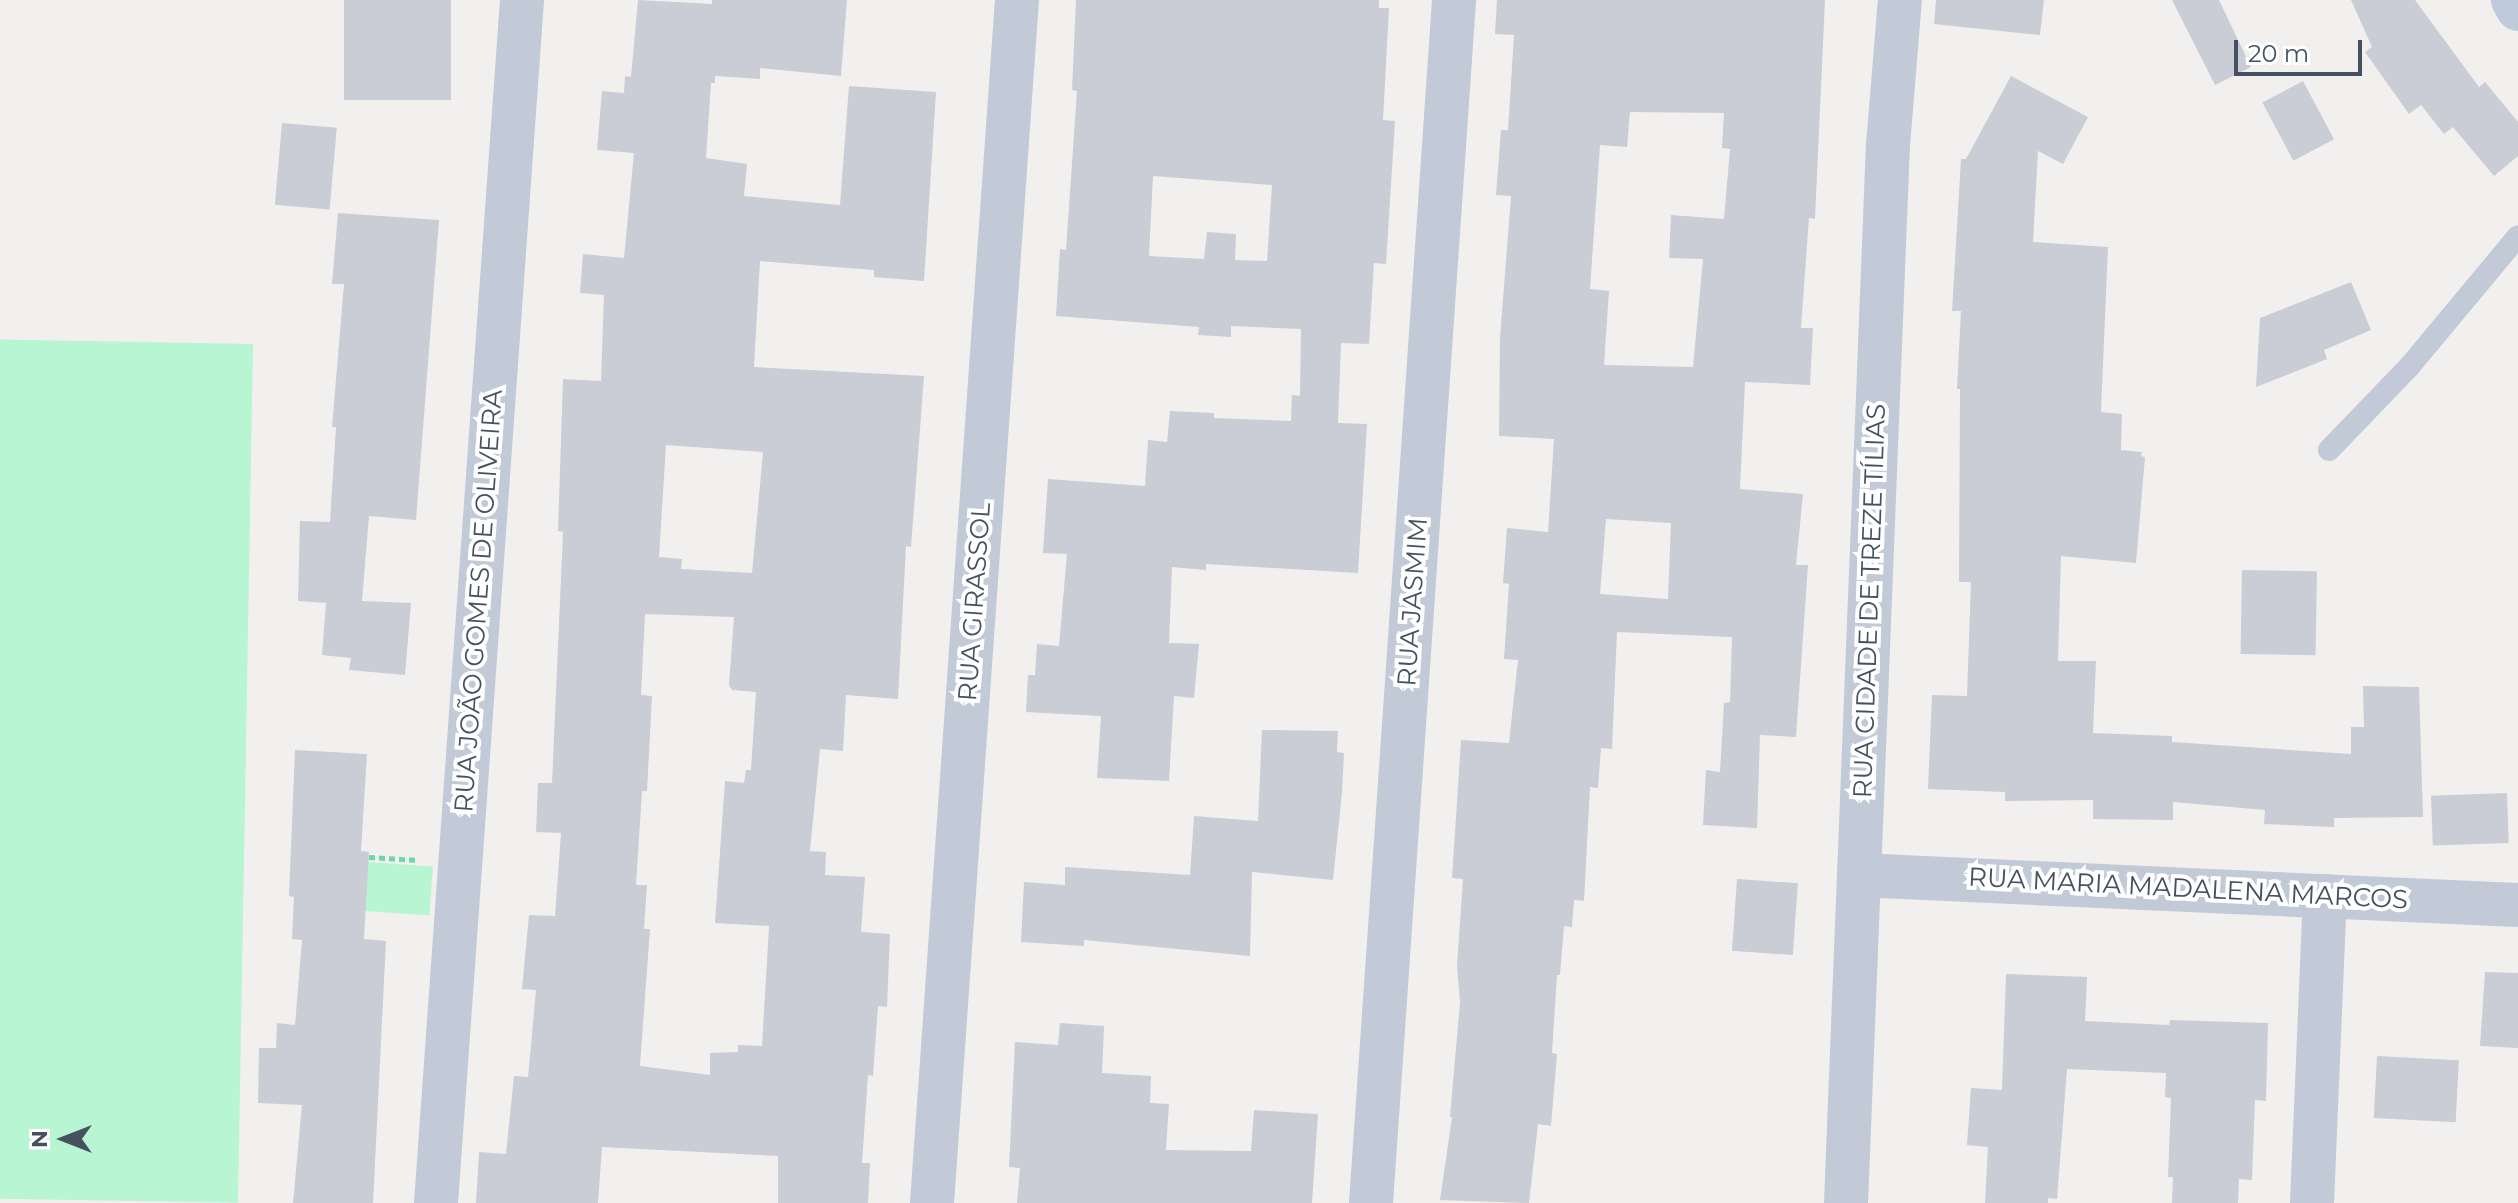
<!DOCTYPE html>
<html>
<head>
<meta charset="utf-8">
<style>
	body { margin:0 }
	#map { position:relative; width:2518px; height:1203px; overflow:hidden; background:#f2efef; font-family:Montserrat,sans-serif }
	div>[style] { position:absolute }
	.green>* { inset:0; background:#b8f5d3; transform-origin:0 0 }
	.building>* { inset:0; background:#cacdd5; transform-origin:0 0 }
	.path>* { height:5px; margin-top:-2.5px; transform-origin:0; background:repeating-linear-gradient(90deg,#6cd7a9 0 6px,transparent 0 10px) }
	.lane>* { height:22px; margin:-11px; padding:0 11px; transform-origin:11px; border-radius:11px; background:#c1cad6 }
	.street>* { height:44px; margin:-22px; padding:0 22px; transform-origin:22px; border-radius:22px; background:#c1cad6 }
	.secondary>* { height:44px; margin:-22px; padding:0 22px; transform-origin:22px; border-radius:22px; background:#bfcbda }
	span { translate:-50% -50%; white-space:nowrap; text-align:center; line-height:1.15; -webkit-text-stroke:8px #fff; paint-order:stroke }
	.street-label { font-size:26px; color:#45515f }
	.north { position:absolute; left:24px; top:1099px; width:80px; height:80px; -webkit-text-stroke:6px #fff; paint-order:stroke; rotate:270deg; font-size:22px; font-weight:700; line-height:32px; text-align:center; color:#45515f }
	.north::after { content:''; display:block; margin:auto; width:28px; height:36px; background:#45515f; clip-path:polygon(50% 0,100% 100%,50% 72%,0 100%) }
	.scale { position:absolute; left:2234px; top:40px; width:128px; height:36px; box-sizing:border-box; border:4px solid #45515f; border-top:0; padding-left:10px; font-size:24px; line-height:28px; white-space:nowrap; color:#45515f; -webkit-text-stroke:6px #fff; paint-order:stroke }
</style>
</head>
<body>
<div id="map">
	<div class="green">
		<i style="left:253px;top:344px;width:859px;height:254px;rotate:91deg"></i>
		<i style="left:368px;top:862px;width:65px;height:49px;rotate:4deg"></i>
	</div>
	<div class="building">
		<i style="left:344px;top:0;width:107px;height:100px"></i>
		<i style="clip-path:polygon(evenodd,638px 0,712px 4px,712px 0,847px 0,841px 76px,760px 68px,760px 79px,715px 76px,715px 83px,711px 83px,706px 158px,747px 164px,744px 196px,840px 205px,849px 86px,936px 92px,924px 281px,874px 277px,874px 270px,760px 261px,754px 367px,924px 376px,911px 547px,906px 546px,898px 699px,846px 695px,843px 751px,820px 749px,810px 851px,826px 852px,825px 875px,865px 877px,861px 932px,890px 934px,887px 1007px,878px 1006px,873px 1076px,868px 1075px,862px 1163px,870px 1163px,868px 1203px,778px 1203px,778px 1156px,602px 1147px,598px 1203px,476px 1203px,479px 1152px,506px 1154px,514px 1076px,528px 1077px,536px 990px,522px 989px,529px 915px,555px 916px,561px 833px,536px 832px,538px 783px,552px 783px,563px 532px,558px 531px,563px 379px,601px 381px,604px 295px,580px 293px,583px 254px,624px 258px,634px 153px,597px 150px,602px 91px,624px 93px,625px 76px,631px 77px,638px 0,666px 445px,763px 452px,752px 573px,681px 569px,682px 559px,659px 557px,666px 445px,638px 0,645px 614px,734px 617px,729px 685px,732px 690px,756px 692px,751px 770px,746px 770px,744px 783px,725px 781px,715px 923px,769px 926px,762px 1046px,738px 1045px,738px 1052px,710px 1053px,710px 1075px,640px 1066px,650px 929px,644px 929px,647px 885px,636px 885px,642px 791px,647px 791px,652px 696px,641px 695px,645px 614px)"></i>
		<i style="clip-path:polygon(evenodd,1076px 0,1379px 0,1379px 8px,1389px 8px,1383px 120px,1395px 121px,1386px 264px,1374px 263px,1369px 344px,1341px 343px,1338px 423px,1367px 424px,1358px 573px,1206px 564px,1206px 570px,1172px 567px,1169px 643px,1199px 644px,1194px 698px,1174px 696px,1169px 781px,1097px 778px,1101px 716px,1026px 712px,1028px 675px,1035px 675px,1037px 644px,1059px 646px,1067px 554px,1043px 553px,1048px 479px,1145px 486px,1148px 440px,1167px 442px,1170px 411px,1214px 413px,1214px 418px,1291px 421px,1292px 395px,1300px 396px,1301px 329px,1231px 326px,1231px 337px,1198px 335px,1199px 327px,1056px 316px,1060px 249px,1066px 250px,1077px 91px,1072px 90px,1076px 0,1153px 176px,1272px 185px,1267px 261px,1235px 260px,1236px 234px,1207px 232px,1204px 259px,1149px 256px,1153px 176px)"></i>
		<i style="clip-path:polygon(evenodd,1497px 0,1825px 0,1815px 219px,1809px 218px,1801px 328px,1813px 328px,1810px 385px,1745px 382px,1740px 489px,1803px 494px,1796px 565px,1808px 565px,1796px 737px,1760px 735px,1757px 828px,1703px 825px,1706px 770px,1720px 772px,1724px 703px,1730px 702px,1732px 637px,1617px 632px,1612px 749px,1601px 748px,1598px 788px,1590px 787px,1584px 901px,1574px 900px,1572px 927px,1564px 926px,1560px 975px,1557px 975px,1552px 1053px,1557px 1054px,1551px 1126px,1538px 1124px,1529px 1203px,1440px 1200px,1452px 1117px,1450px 1117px,1460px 1002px,1457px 966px,1463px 879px,1452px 878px,1461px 740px,1509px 743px,1518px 660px,1504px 659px,1509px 584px,1503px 583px,1507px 528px,1548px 532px,1554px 439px,1499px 436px,1500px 338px,1511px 196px,1496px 195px,1501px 130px,1508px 130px,1514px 35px,1495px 34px,1497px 0,1630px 112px,1724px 113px,1722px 148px,1730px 149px,1724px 219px,1671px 215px,1669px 258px,1703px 259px,1693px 367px,1604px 365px,1609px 291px,1590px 289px,1600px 145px,1627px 147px,1630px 112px,1497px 0,1606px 519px,1671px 523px,1668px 599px,1600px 594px,1606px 519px)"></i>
		<i style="clip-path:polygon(1936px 0,2044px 0,2040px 35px,1934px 24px)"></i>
		<i style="clip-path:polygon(2172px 0,2219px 0,2251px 67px,2215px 85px)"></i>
		<i style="clip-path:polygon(2351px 0,2415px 0,2479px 87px,2485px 82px,2518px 122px,2518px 156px,2494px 176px,2453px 127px,2444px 134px,2421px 105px,2409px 114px,2365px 52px,2372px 47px)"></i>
		<i style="clip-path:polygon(2011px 76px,2088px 117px,2063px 164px,2038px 151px,2033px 242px,2108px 247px,2101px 412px,2122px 414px,2121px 450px,2142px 452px,2141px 456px,2145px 457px,2136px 563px,2061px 556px,2058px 661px,2096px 661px,2093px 733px,2172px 736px,2172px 742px,2351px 754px,2351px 727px,2364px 727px,2363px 686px,2419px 687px,2423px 817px,2334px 818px,2334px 827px,2264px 824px,2265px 810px,2173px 802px,2173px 820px,2093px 819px,2093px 800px,2005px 801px,2005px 792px,1928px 789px,1932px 695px,1967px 696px,1971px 582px,1959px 582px,1960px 389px,1957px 389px,1961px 311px,1952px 311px,1961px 159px,1966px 159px)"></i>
		<i style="left:2303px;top:81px;width:66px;height:46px;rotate:62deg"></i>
		<i style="left:282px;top:123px;width:55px;height:82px;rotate:5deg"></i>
		<i style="clip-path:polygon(338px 213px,439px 220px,416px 520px,369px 516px,362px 601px,411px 603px,405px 675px,349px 670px,351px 658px,322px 655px,326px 603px,298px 601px,300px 521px,330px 522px,336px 427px,332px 427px,344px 284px,332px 284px)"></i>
		<i style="clip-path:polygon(2351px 282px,2371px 330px,2324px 350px,2327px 359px,2256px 387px,2260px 318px)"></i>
		<i style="left:2242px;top:570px;width:75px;height:84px;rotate:1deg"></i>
		<i style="clip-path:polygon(1262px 730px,1338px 731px,1337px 752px,1344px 753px,1342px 793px,1333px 880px,1252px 872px,1250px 956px,1084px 940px,1084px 946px,1021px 942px,1024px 882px,1065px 885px,1065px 867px,1190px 875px,1194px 816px,1258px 821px)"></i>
		<i style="clip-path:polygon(295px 750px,367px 754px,361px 851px,369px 852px,364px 939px,386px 941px,373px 1203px,293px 1203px,302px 1105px,258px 1103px,259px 1048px,276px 1048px,277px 1023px,295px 1025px,302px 940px,292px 939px,294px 897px,289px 896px)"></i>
		<i style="left:2507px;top:793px;width:50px;height:76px;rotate:88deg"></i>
		<i style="left:1737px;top:879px;width:61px;height:72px;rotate:4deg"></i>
		<i style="clip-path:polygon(2485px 972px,2518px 973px,2518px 1048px,2480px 1046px)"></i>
		<i style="clip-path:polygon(2006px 974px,2087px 977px,2085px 1021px,2169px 1025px,2170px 1020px,2268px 1023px,2266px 1101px,2255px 1100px,2252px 1180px,2239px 1179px,2238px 1203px,2172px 1203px,2173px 1177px,2168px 1177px,2171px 1098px,2165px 1097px,2166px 1073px,2067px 1069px,2057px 1199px,2048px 1198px,2048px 1203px,1985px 1203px,1988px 1147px,1967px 1145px,1971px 1088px,2002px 1090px)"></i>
		<i style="clip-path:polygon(1060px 1023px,1104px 1026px,1102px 1073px,1151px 1076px,1150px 1103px,1169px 1104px,1166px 1150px,1251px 1151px,1254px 1110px,1318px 1114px,1312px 1203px,1017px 1203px,1020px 1168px,1009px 1167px,1015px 1042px,1058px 1045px)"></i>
		<i style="left:2377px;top:1056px;width:82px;height:62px;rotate:3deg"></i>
	</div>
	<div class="path">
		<i style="left:369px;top:857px;width:50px;rotate:3.4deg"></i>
	</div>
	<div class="lane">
		<i style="left:2329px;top:450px;width:115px;rotate:-46.1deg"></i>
		<i style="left:2409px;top:367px;width:170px;rotate:-50.2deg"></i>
	</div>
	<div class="street">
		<i style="left:1859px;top:875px;width:660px;rotate:2.61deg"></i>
		<i style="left:436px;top:1203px;width:1206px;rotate:-85.91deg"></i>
		<i style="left:932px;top:1203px;width:1206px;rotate:-85.96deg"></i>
		<i style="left:1371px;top:1203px;width:1206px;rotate:-86.05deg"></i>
		<i style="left:1846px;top:1203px;width:1059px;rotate:-87.73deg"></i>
		<i style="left:1888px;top:145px;width:145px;rotate:-85.3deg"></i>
		<i style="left:2312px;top:1203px;width:307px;rotate:-87.6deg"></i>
	</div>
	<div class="secondary">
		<i style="left:2513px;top:0;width:10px;rotate:61deg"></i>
	</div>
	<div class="street-label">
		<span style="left:479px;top:601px;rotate:-86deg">RUA JOÃO GOMES DE OLIVEIRA</span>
		<span style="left:1870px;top:601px;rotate:-88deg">RUA CIDADE DE TREZE TÍLIAS</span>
		<span style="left:975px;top:602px;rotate:-86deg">RUA GIRASSOL</span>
		<span style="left:1413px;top:602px;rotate:-86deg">RUA JASMIM</span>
		<span style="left:2188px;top:889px;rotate:3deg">RUA MARIA MADALENA MARCOS</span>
	</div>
	<div class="north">N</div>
	<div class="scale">20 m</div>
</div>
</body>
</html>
